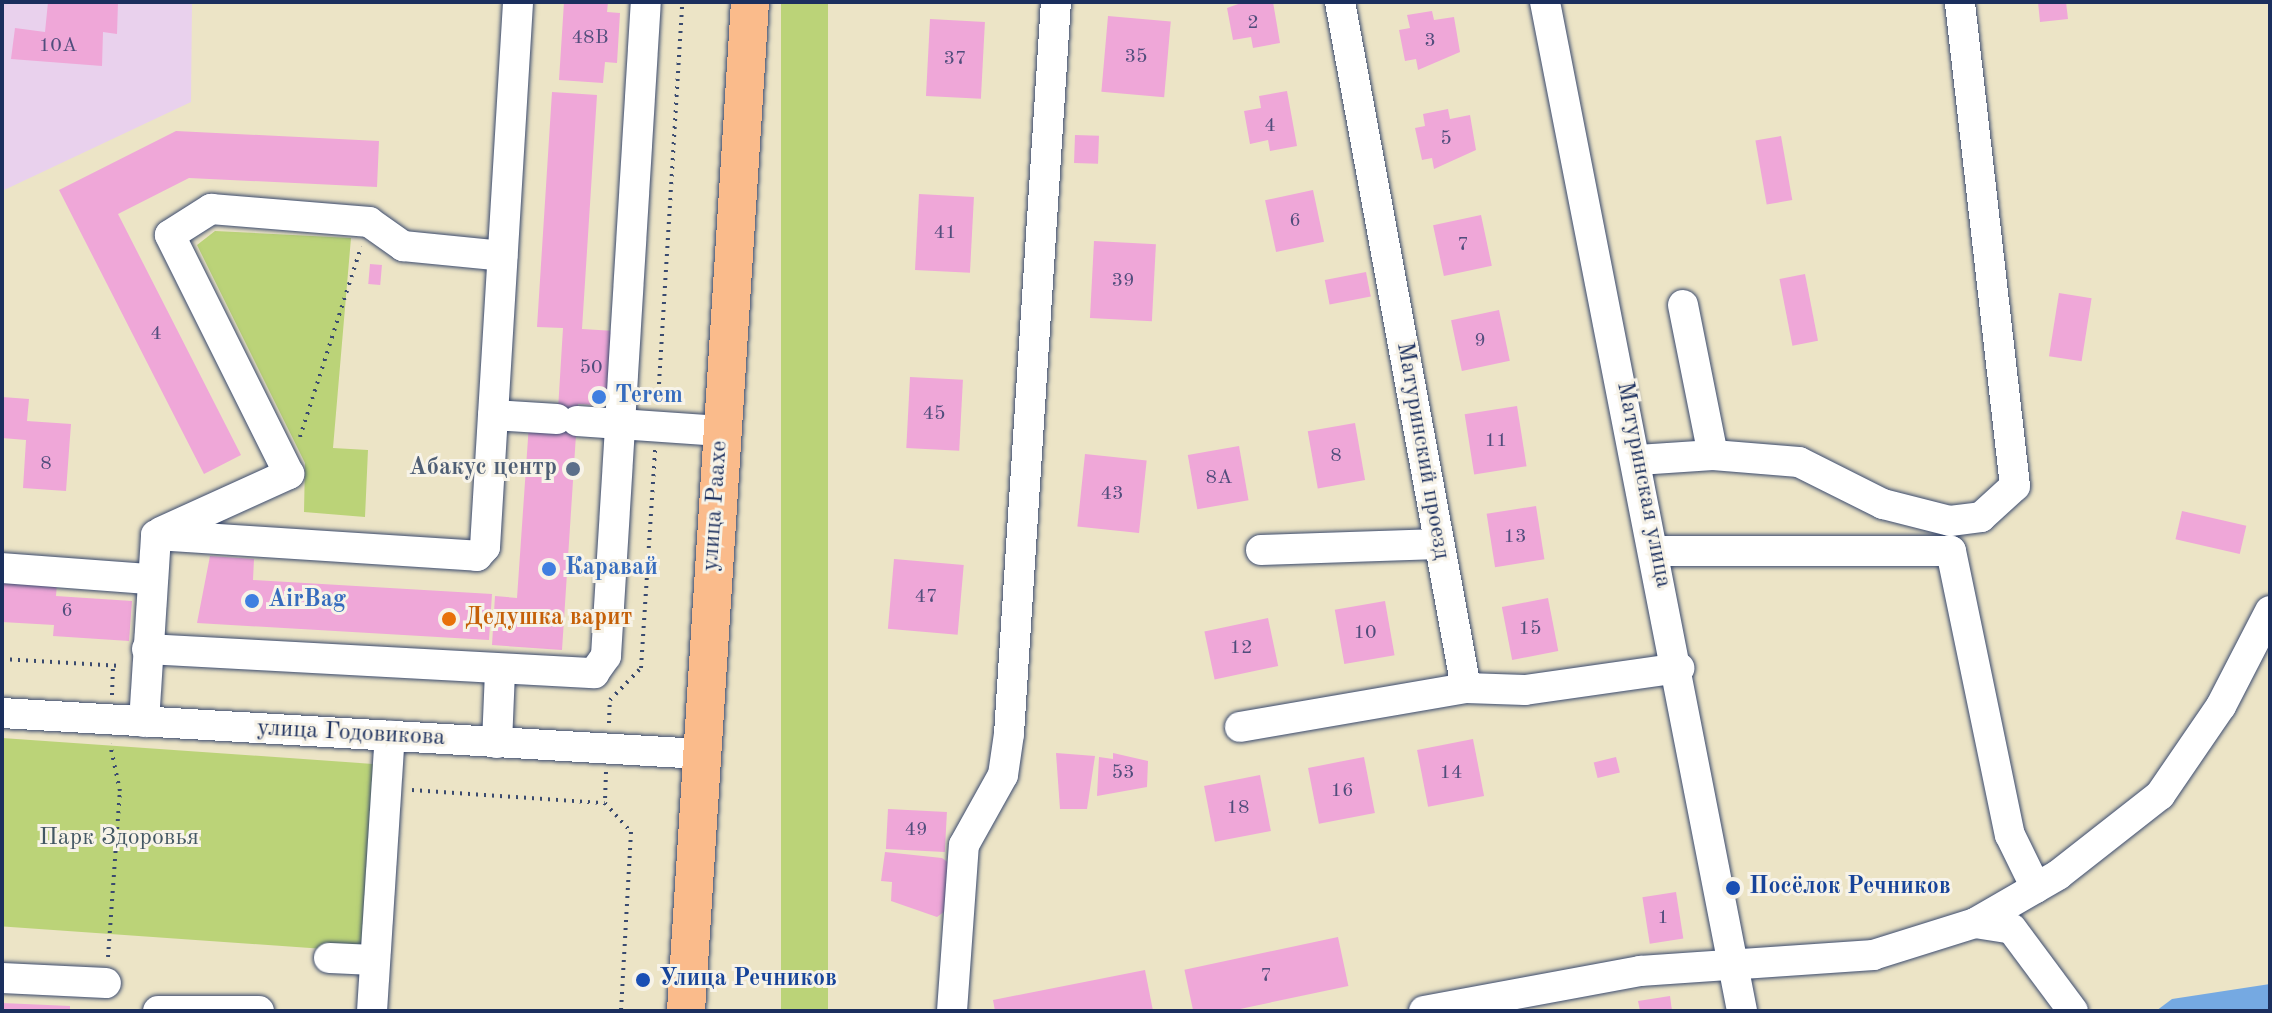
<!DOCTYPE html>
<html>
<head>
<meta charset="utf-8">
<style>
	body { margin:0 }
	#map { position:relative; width:2272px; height:1013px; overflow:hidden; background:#ece4c6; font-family:"Old Standard TT",serif }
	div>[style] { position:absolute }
	.built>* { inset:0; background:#e9d1ed }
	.green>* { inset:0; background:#bbd378; transform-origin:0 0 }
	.water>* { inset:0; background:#75a9e2 }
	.building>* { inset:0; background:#efa7d8; transform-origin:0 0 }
	.path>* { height:4px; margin-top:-2px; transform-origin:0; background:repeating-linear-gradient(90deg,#3a4a6e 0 2px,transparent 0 8px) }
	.roads { filter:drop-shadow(0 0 2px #3a4a6e) drop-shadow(0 0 2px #3a4a6e) }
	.minor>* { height:30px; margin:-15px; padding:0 15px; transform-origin:15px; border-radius:15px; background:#fff }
	.major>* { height:38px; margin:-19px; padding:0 19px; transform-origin:19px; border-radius:19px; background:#fabb8b }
	.dots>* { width:22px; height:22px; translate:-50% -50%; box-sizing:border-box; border:4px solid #f7f3e8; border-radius:50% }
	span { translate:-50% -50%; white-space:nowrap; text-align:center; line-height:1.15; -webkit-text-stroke:6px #f7f3e8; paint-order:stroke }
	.number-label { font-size:20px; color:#504d7c }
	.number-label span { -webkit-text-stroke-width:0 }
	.shop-label { font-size:24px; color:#366cbe; font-weight:700 }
	.left { translate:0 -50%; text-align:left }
	.street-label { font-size:24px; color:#1b2f5e }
	.service-label { font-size:24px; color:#4e5e75; font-weight:700 }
	.right { translate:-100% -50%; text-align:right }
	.food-label { font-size:24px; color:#c56008; font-weight:700 }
	.park-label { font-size:24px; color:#435864 }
	.transit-label { font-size:24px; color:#164399; font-weight:700 }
	.frame { position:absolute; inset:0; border:4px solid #1b2f5e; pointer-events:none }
</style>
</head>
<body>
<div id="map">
	<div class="built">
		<i style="clip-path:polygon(2px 2px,192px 2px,191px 102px,2px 191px)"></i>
	</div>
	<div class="green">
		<i style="left:781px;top:2px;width:47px;height:1011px"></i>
		<i style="clip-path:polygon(215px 231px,351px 238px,333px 448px,368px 450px,365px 517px,304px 512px,305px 463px,197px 245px)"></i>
		<i style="left:2px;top:738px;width:386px;height:188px;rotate:4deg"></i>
	</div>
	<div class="water">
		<i style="clip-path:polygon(2270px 984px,2270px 1011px,2156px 1011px,2172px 999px)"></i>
	</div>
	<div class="building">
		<i style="clip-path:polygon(48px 2px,118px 2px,117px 34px,103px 32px,102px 66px,11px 59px,15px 28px,45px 32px)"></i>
		<i style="clip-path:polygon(564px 2px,608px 2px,607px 12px,620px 13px,617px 63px,605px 62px,603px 83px,559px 80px)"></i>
		<i style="clip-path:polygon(1244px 2px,1273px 2px,1280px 43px,1253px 48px,1251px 37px,1233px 40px,1227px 8px)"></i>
		<i style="clip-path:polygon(2038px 2px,2066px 2px,2068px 19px,2040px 22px)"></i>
		<i style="clip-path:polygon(1432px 11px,1434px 20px,1454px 17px,1460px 52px,1418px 70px,1416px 59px,1405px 61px,1399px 30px,1410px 28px,1407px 15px)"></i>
		<i style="left:1108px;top:16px;width:63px;height:76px;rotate:5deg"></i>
		<i style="left:930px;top:19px;width:55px;height:77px;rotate:3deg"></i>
		<i style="clip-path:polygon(1287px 91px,1297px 146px,1270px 151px,1268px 140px,1250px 144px,1244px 111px,1261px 108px,1259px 96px)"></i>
		<i style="clip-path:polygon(552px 92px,597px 95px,582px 329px,615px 331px,610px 406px,578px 404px,562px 650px,492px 645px,495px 596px,517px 598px,529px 424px,557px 426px,563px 328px,537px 327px)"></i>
		<i style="clip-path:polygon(1448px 109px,1450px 119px,1470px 115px,1476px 150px,1434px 169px,1432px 158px,1422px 160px,1415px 128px,1425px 126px,1423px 114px)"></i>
		<i style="clip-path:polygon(176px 131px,379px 141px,377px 187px,189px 178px,118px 214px,241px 455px,204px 474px,59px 190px)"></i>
		<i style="left:1075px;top:135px;width:24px;height:28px;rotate:2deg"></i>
		<i style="left:1781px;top:136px;width:65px;height:26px;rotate:80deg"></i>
		<i style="left:1313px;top:190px;width:53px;height:49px;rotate:78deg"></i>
		<i style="left:919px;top:194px;width:55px;height:76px;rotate:3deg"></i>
		<i style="left:1481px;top:215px;width:52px;height:49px;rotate:78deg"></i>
		<i style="left:1094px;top:241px;width:62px;height:77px;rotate:3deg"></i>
		<i style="left:370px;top:264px;width:12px;height:20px;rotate:5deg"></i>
		<i style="left:1366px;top:272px;width:25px;height:42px;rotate:79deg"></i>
		<i style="left:1805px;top:274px;width:68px;height:26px;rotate:79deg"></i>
		<i style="left:2059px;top:293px;width:33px;height:64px;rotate:9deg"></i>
		<i style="left:1499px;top:310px;width:52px;height:49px;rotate:78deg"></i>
		<i style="left:910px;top:377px;width:53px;height:71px;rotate:3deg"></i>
		<i style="clip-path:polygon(2px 397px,29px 399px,27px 421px,71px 424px,66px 491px,23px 488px,26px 440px,2px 438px)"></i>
		<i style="left:1517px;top:406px;width:61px;height:53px;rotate:81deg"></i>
		<i style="left:1355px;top:423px;width:58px;height:48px;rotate:80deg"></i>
		<i style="left:1239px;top:446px;width:55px;height:52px;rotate:80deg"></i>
		<i style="left:1085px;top:454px;width:62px;height:73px;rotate:6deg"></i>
		<i style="left:1536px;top:506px;width:54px;height:50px;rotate:81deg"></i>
		<i style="left:2182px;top:511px;width:66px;height:29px;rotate:13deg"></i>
		<i style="clip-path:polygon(210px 556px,254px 559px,253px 580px,492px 594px,489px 640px,197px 623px)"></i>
		<i style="left:894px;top:559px;width:70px;height:70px;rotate:5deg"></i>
		<i style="clip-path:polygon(2px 579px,57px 583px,56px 596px,132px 601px,129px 641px,53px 636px,54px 625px,2px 622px)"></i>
		<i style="left:1548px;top:598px;width:54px;height:47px;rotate:79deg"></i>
		<i style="left:1385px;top:601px;width:55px;height:51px;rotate:80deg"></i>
		<i style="left:1268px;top:618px;width:49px;height:65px;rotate:78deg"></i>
		<i style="left:1473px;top:739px;width:58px;height:57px;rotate:79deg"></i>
		<i style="clip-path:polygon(1056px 753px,1095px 756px,1087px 809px,1060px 809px)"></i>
		<i style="clip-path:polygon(1113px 753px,1148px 761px,1147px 787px,1097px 796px,1099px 757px,1113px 759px)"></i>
		<i style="left:1364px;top:757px;width:57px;height:57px;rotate:79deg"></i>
		<i style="left:1616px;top:757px;width:16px;height:23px;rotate:76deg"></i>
		<i style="left:1260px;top:775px;width:57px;height:57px;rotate:79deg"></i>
		<i style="left:888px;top:809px;width:59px;height:40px;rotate:3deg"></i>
		<i style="clip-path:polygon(885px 852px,942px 858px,953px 866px,945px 911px,937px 917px,891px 901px,892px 882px,881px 881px)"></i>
		<i style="left:1676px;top:892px;width:47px;height:34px;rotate:81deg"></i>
		<i style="left:1338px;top:937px;width:50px;height:157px;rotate:78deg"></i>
		<i style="clip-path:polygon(1145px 970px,1153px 1011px,995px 1011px,993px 1000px)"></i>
		<i style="clip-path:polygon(1670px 996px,1672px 1011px,1640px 1011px,1638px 1001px)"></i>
		<i style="clip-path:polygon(2px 1003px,70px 1006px,70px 1011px,2px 1011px)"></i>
	</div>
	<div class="path">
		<i style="left:658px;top:400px;width:399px;rotate:-86.5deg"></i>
		<i style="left:300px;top:437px;width:200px;rotate:-72.2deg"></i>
		<i style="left:2px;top:659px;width:120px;rotate:3.3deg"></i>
		<i style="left:112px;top:695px;width:29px;rotate:-88deg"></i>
		<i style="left:609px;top:723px;width:23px;rotate:-88deg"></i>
		<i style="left:610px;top:700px;width:45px;rotate:-45.9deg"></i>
		<i style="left:641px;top:668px;width:219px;rotate:-86.3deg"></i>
		<i style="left:606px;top:772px;width:31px;rotate:92deg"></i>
		<i style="left:605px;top:803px;width:39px;rotate:48deg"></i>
		<i style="left:631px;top:832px;width:179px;rotate:93.2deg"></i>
		<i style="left:412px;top:790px;width:193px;rotate:3.9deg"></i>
		<i style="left:108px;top:957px;width:166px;rotate:-85.9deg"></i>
		<i style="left:120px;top:791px;width:48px;rotate:-102deg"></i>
	</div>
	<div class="roads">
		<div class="minor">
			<i style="left:1340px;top:2px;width:697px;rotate:79.59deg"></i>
			<i style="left:1466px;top:688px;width:59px;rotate:1.9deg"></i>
			<i style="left:1525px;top:690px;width:156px;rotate:-8.1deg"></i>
			<i style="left:1545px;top:2px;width:1028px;rotate:78.95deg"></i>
			<i style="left:1683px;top:305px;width:153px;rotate:78.7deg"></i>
			<i style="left:493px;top:415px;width:64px;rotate:3.6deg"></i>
			<i style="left:577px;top:421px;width:43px;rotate:4deg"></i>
			<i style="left:620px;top:424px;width:423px;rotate:-86.5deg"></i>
			<i style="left:1638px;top:460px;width:75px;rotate:-3.8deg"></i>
			<i style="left:1713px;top:455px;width:86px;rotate:4.7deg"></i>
			<i style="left:1799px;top:462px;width:94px;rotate:26.6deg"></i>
			<i style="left:1883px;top:504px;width:69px;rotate:14.2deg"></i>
			<i style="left:1950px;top:521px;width:31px;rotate:-7deg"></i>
			<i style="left:1981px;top:517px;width:46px;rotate:-42.4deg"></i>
			<i style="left:2015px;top:486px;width:487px;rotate:-96.5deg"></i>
			<i style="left:161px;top:532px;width:141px;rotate:-24.4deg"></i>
			<i style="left:289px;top:474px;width:267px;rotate:-116.5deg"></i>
			<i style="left:170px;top:235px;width:49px;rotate:-32.4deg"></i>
			<i style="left:211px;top:209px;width:159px;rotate:4.7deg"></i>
			<i style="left:369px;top:222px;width:42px;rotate:35.2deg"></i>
			<i style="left:403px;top:246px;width:100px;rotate:5.7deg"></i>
			<i style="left:1261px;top:550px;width:178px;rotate:-1.9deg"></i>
			<i style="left:1656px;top:551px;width:295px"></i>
			<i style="left:1951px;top:551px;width:290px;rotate:78.3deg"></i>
			<i style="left:2010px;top:835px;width:59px;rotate:63.9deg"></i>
			<i style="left:2px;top:568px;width:148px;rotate:4.3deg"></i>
			<i style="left:147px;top:649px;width:448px;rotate:3.1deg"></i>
			<i style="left:594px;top:673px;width:21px;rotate:-55deg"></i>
			<i style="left:606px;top:656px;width:232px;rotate:-86.5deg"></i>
			<i style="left:620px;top:424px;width:100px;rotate:4deg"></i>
			<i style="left:2px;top:713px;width:699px;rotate:3.36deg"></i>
			<i style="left:144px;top:722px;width:187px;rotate:-86.3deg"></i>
			<i style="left:156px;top:535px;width:322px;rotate:3.7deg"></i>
			<i style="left:477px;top:556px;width:12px;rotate:-48deg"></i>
			<i style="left:485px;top:547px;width:546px;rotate:-86.53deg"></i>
			<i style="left:1240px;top:727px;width:229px;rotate:-9.8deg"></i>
			<i style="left:497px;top:743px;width:72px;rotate:-87.6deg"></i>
			<i style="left:1975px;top:923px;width:37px;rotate:9deg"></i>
			<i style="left:2012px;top:929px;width:102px;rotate:53.4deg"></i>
			<i style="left:329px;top:958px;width:46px;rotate:2.5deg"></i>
			<i style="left:2px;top:978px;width:104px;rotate:2.8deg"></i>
			<i style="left:158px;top:1011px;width:101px"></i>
			<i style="left:372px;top:1011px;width:276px;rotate:-86.3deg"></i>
			<i style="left:952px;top:1011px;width:166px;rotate:-85.9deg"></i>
			<i style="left:964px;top:845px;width:80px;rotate:-60.9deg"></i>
			<i style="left:1003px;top:775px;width:41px;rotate:-81.7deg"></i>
			<i style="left:1009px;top:734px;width:734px;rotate:-86.33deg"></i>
			<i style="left:1424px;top:1011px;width:220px;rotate:-10.5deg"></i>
			<i style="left:1640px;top:971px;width:234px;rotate:-3.9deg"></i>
			<i style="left:1873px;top:955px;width:107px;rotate:-17.4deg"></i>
			<i style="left:1975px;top:923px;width:96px;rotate:-30deg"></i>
			<i style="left:2058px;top:875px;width:130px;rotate:-38.1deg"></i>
			<i style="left:2160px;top:795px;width:108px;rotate:-55.6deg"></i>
			<i style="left:2221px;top:706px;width:107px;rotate:-62.7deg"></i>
		</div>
		<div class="major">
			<i style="left:686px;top:1011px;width:1011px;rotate:-86.37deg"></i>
		</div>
	</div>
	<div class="dots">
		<i style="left:599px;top:397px;background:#3f7fe0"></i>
		<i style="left:573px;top:469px;background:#5c6f8a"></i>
		<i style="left:549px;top:569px;background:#3f7fe0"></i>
		<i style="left:252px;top:601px;background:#3f7fe0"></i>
		<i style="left:449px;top:619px;background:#e8710a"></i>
		<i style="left:1733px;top:888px;background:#1a4fb4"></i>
		<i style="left:643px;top:980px;background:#1a4fb4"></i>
	</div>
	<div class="number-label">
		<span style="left:1253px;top:23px">2</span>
		<span style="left:590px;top:38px">48В</span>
		<span style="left:1430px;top:41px">3</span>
		<span style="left:58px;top:46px">10А</span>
		<span style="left:1136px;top:57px">35</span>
		<span style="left:955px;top:59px">37</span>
		<span style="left:1270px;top:126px">4</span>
		<span style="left:1446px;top:139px">5</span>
		<span style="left:1295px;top:221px">6</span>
		<span style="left:945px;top:233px">41</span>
		<span style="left:1463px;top:245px">7</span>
		<span style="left:1123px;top:281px">39</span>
		<span style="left:156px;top:334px">4</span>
		<span style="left:1480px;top:341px">9</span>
		<span style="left:591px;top:368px">50</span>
		<span style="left:934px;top:414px">45</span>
		<span style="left:1496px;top:441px">11</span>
		<span style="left:1336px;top:456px">8</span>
		<span style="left:46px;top:464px">8</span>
		<span style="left:1219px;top:478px">8А</span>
		<span style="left:1112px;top:494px">43</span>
		<span style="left:1515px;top:537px">13</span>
		<span style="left:926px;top:597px">47</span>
		<span style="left:67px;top:611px">6</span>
		<span style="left:1530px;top:629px">15</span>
		<span style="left:1365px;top:633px">10</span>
		<span style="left:1241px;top:648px">12</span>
		<span style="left:1123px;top:773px">53</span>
		<span style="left:1451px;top:773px">14</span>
		<span style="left:1342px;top:791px">16</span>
		<span style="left:1238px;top:808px">18</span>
		<span style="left:916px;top:830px">49</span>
		<span style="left:1663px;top:918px">1</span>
		<span style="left:1266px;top:976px">7</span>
	</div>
	<div class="shop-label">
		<span class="left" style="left:615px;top:397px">Terem</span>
		<span class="left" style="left:565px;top:569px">Каравай</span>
		<span class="left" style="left:268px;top:601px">AirBag</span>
	</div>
	<div class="street-label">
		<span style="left:1422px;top:451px;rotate:80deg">Матуринский проезд</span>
		<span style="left:1643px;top:485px;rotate:79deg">Матуринская улица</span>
		<span style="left:716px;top:506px;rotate:-86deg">улица Раахе</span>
		<span style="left:351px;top:734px;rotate:3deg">улица Годовикова</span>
	</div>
	<div class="service-label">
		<span class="right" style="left:557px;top:469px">Абакус центр</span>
	</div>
	<div class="food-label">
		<span class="left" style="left:465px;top:619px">Дедушка варит</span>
	</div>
	<div class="park-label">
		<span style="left:119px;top:839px">Парк Здоровья</span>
	</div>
	<div class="transit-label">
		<span class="left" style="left:1749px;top:888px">Посёлок Речников</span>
		<span class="left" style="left:659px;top:980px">Улица Речников</span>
	</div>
	<div class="frame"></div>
</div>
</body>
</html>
